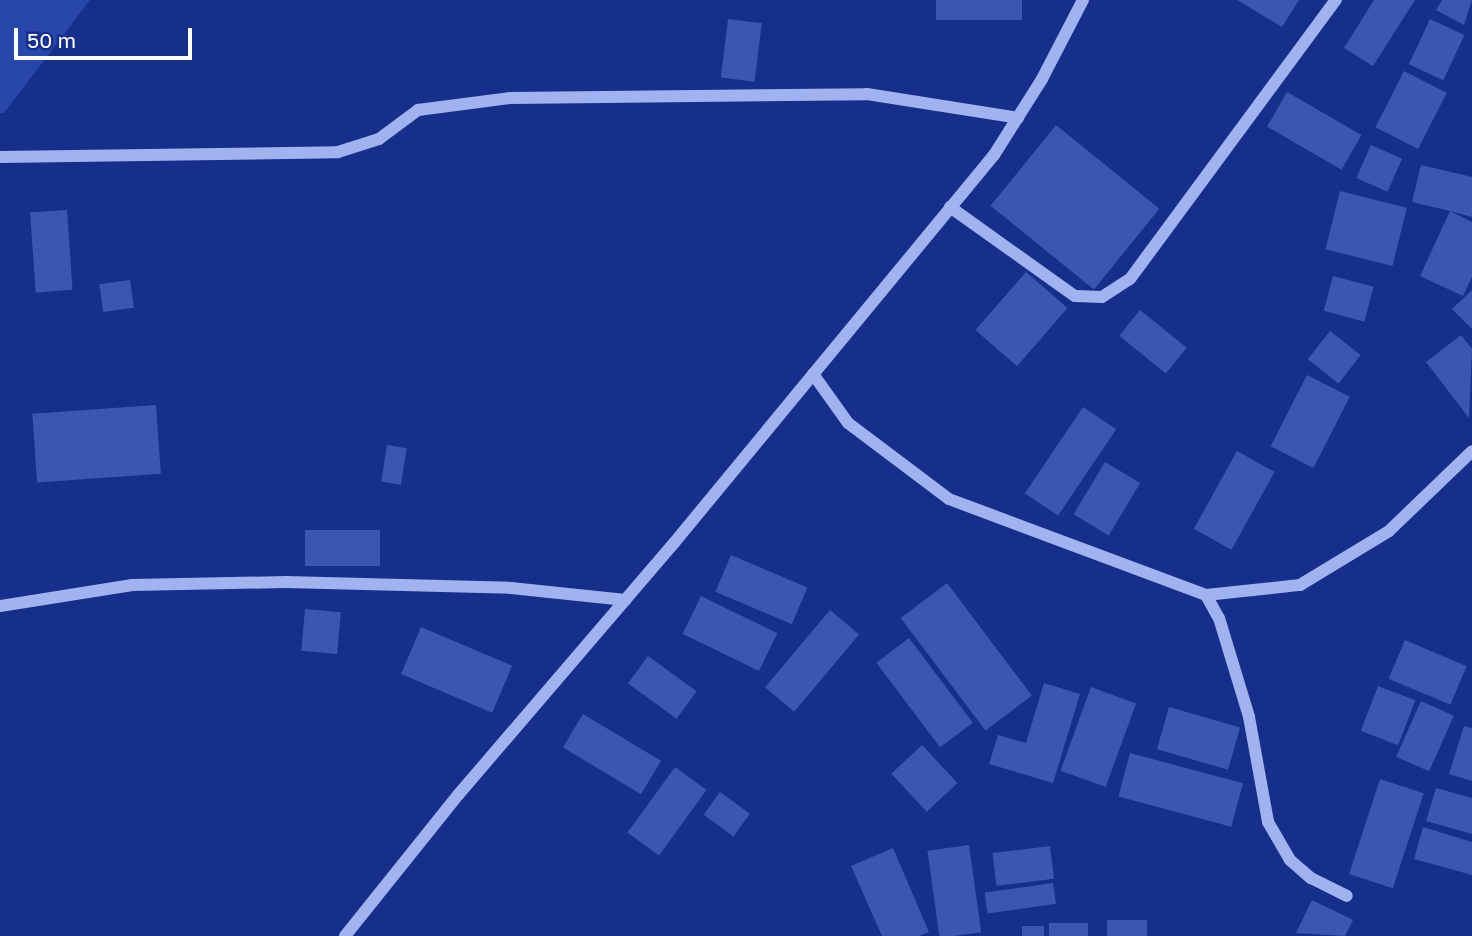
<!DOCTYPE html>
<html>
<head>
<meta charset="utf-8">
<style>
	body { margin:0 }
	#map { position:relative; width:1472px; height:936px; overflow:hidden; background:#162f8b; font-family:"Golos Text",sans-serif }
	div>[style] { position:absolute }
	.green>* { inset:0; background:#2946aa }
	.building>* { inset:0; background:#3b55b2; transform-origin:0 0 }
	.minor>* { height:12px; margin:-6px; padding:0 6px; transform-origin:6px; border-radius:6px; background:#a0b2ef }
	span { translate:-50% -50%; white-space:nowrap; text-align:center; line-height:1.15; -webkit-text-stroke:7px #162f8b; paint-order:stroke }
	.scale { position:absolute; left:14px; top:28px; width:178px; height:32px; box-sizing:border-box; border:4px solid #fff; border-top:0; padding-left:9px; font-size:21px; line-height:24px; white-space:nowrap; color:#fff; -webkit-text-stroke:5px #162f8b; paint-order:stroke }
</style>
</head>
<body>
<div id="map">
	<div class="green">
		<i style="clip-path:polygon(0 0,90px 0,4px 113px,0 113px)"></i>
	</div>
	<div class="building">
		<i style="left:936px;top:0;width:86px;height:20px"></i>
		<i style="clip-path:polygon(1237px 0,1299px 0,1282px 27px)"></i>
		<i style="clip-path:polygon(1374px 0,1415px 0,1373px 66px,1344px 48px)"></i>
		<i style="clip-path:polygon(1442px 0,1472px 0,1464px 25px,1436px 10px)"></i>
		<i style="left:728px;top:19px;width:34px;height:59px;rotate:7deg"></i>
		<i style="left:1430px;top:19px;width:38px;height:50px;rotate:25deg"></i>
		<i style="left:1404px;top:71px;width:48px;height:63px;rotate:27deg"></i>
		<i style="left:1287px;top:92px;width:86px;height:40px;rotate:30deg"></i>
		<i style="left:1056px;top:125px;width:133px;height:104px;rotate:39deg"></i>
		<i style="left:1371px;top:145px;width:34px;height:36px;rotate:24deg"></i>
		<i style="clip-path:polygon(1421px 165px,1472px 177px,1472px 217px,1450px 211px,1472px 222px,1472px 277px,1463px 296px,1420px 276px,1450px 211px,1412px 202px)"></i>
		<i style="left:1340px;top:191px;width:69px;height:60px;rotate:14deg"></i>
		<i style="left:67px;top:210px;width:80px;height:37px;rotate:86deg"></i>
		<i style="left:1026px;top:272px;width:55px;height:77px;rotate:41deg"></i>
		<i style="left:1333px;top:276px;width:42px;height:36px;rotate:15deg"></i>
		<i style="left:130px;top:280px;width:28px;height:31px;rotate:82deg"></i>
		<i style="clip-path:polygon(1472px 290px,1472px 329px,1452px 309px)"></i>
		<i style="left:1140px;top:310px;width:60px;height:33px;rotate:39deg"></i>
		<i style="left:1330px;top:331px;width:39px;height:36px;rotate:38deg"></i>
		<i style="clip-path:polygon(1461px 335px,1472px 349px,1469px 418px,1426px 362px)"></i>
		<i style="left:1307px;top:375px;width:48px;height:80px;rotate:27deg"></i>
		<i style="left:156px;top:405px;width:69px;height:124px;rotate:86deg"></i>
		<i style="left:1083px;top:407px;width:40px;height:104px;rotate:34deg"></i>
		<i style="left:387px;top:445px;width:20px;height:37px;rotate:9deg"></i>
		<i style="left:1237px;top:451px;width:43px;height:89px;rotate:29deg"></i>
		<i style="left:1105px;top:462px;width:41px;height:61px;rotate:31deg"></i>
		<i style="left:305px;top:530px;width:75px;height:36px"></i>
		<i style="left:731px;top:555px;width:83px;height:40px;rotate:23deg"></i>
		<i style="left:947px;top:583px;width:141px;height:58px;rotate:53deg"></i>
		<i style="left:701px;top:596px;width:85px;height:42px;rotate:26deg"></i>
		<i style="left:305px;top:609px;width:36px;height:42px;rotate:5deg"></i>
		<i style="left:830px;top:610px;width:38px;height:101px;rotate:40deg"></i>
		<i style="left:421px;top:627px;width:99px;height:51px;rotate:23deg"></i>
		<i style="left:909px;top:638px;width:106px;height:41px;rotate:53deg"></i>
		<i style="left:1405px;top:640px;width:67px;height:42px;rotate:23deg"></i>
		<i style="left:648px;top:656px;width:60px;height:34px;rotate:36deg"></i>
		<i style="clip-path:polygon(1044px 683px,1080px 694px,1053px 783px,989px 764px,998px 735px,1026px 743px)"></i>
		<i style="left:1378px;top:686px;width:40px;height:48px;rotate:21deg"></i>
		<i style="left:1091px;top:687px;width:48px;height:89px;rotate:20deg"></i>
		<i style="left:1421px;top:701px;width:36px;height:61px;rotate:24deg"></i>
		<i style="left:1169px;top:707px;width:74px;height:44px;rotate:16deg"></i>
		<i style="left:583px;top:714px;width:91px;height:39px;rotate:31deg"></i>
		<i style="clip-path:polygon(1464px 726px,1472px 728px,1472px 781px,1449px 774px)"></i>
		<i style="left:922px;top:745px;width:52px;height:42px;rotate:47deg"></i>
		<i style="left:1130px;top:753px;width:117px;height:45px;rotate:15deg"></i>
		<i style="left:675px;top:767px;width:39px;height:81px;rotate:36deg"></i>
		<i style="left:1380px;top:779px;width:46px;height:100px;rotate:18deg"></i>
		<i style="clip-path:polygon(1436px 788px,1472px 798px,1472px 834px,1426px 821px)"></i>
		<i style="left:720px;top:792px;width:37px;height:28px;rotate:36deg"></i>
		<i style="clip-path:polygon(1423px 827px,1472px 842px,1472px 875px,1414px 859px)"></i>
		<i style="left:969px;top:845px;width:88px;height:42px;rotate:82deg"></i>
		<i style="left:1050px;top:846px;width:33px;height:58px;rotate:83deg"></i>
		<i style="clip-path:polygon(893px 848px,929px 932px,919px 936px,882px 936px,851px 866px)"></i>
		<i style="left:1053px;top:883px;width:21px;height:69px;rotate:82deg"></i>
		<i style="clip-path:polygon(1312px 900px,1353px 920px,1345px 936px,1296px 933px)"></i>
		<i style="left:1107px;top:920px;width:40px;height:16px"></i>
		<i style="left:1088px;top:923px;width:13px;height:39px;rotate:90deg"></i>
		<i style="left:1044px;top:926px;width:10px;height:22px;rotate:90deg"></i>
	</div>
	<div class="minor">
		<i style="left:0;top:157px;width:338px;rotate:-0.8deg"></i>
		<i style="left:338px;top:152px;width:43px;rotate:-17.6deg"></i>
		<i style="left:379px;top:139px;width:49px;rotate:-36.6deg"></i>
		<i style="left:418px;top:110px;width:94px;rotate:-7.4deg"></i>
		<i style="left:511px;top:98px;width:356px;rotate:-0.6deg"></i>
		<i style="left:867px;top:94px;width:153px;rotate:9deg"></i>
		<i style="left:950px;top:207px;width:153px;rotate:35.5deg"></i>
		<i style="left:1075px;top:296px;width:27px;rotate:2deg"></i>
		<i style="left:1102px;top:297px;width:33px;rotate:-33deg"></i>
		<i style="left:1130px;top:279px;width:347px;rotate:-53.6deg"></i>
		<i style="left:813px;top:374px;width:60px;rotate:54.5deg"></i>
		<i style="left:848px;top:423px;width:126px;rotate:37deg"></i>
		<i style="left:949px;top:499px;width:274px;rotate:20.5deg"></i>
		<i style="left:1206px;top:595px;width:26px;rotate:61deg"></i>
		<i style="left:1219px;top:618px;width:103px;rotate:73.1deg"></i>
		<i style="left:1249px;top:717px;width:107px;rotate:79.7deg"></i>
		<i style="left:1268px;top:822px;width:44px;rotate:59.9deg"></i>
		<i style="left:1290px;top:860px;width:28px;rotate:41deg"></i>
		<i style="left:1311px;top:878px;width:40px;rotate:26.6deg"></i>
		<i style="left:1206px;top:595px;width:95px;rotate:-6.1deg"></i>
		<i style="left:1300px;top:585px;width:104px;rotate:-31.2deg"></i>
		<i style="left:1389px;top:531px;width:115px;rotate:-43.9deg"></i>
		<i style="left:0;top:606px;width:134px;rotate:-9deg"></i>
		<i style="left:132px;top:585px;width:154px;rotate:-1.1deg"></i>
		<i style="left:286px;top:582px;width:225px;rotate:1.5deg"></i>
		<i style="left:511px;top:588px;width:115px;rotate:6deg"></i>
		<i style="left:345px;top:936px;width:181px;rotate:-51.3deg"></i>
		<i style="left:458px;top:795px;width:332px;rotate:-49.4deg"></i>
		<i style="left:674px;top:543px;width:503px;rotate:-50.49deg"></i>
		<i style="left:994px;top:155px;width:90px;rotate:-57.7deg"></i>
		<i style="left:1042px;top:79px;width:89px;rotate:-62.6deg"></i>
	</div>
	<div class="scale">50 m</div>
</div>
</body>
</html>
